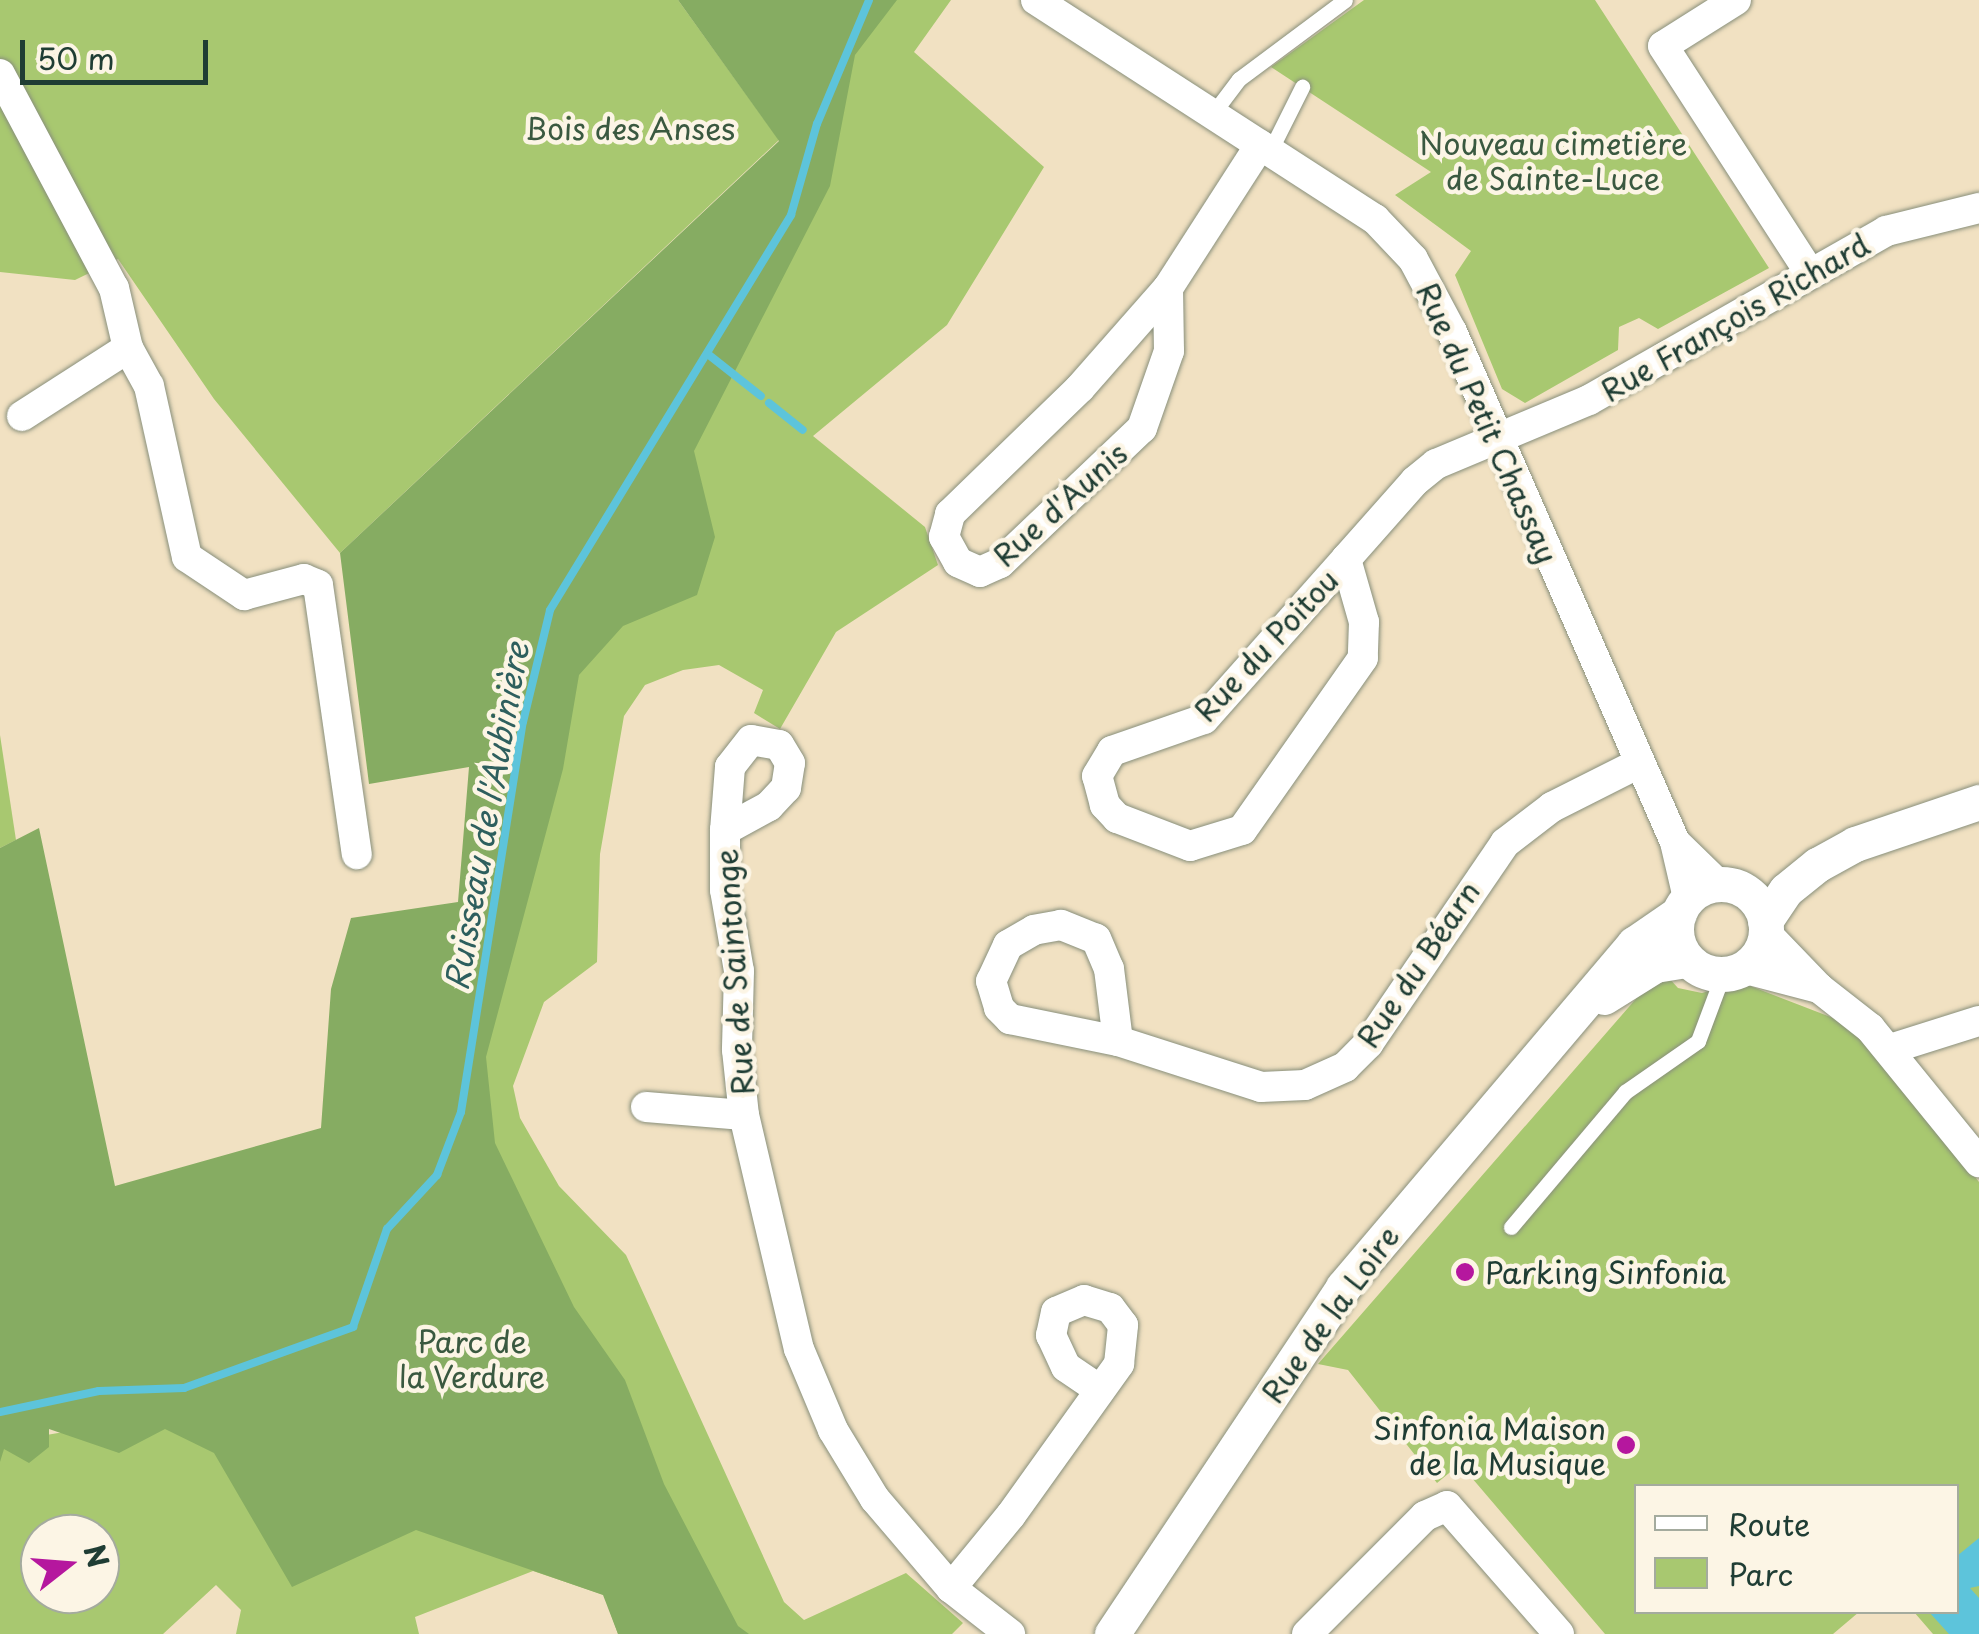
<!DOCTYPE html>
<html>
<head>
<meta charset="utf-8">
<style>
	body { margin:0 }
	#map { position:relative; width:1979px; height:1634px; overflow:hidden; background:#f1e1c2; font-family:"Playpen Sans",sans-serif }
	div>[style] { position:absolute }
	.green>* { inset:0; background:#a8c870 }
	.forest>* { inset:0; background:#86ac62 }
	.water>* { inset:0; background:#5dc4db }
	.stream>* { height:8px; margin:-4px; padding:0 4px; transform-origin:4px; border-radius:4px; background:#5dc4db }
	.roads { filter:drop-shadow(0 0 2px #888f7b) drop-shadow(0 0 2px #888f7b) }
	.service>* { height:15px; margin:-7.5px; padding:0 7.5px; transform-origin:7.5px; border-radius:7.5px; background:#fff }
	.minor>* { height:30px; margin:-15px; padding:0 15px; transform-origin:15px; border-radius:15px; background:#fff }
	.tertiary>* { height:35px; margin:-17.5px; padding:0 17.5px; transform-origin:17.5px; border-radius:17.5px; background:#fff }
	.tertiary>.ring { margin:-17.5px; padding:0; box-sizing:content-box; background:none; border:35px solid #fff; border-radius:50% }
	.dots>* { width:28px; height:28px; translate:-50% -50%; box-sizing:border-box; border:5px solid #fcf5e5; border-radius:50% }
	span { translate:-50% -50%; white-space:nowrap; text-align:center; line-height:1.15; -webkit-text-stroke:9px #fcf5e5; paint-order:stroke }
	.park-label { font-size:30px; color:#3a5940 }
	.street-label { font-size:30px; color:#1f3d34 }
	.poi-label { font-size:30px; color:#1f3d34 }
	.left { translate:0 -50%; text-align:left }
	.right { translate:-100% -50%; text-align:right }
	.water-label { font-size:32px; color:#2e5f5e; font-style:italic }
	.legend { position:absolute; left:1634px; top:1484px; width:325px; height:130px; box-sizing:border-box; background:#fcf5e5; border:2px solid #a4ab9e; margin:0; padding:12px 18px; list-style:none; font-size:30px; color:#1f3d34 }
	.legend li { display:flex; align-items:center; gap:20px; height:50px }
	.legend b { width:50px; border:2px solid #a4ab9e }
	.north { position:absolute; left:20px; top:1514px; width:100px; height:100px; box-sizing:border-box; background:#fcf5e5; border:2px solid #a4ab9e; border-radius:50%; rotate:73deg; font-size:28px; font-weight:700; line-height:40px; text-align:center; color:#1f3d34 }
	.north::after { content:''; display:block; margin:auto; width:35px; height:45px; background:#b5179e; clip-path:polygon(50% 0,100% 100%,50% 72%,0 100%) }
	.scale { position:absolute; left:20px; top:40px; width:188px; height:45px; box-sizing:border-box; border:5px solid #1f3d34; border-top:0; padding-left:12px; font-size:30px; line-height:35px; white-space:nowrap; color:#1f3d34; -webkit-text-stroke:8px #fcf5e5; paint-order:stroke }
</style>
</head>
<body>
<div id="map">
	<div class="green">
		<i style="clip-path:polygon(0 0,678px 0,779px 140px,340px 553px,214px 399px,118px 259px,75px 280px,0 272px)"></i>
		<i style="clip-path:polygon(evenodd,859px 0,951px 0,914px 52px,1044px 167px,947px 325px,813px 436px,925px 527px,938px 565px,836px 632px,780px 729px,754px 713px,763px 690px,719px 665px,683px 670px,645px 685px,624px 716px,600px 854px,597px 962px,544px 1002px,513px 1086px,520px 1118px,559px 1186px,626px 1255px,784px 1602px,804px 1620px,906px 1573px,963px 1623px,952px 1634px,618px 1634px,604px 1595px,533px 1571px,415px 1617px,419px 1634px,236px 1634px,241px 1610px,216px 1585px,163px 1634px,0 1634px,0 1443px,180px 1412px,377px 1204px,503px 742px,859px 0,40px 1534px,100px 1534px,100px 1594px,40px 1594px,40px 1534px)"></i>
		<i style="clip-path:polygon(1364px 0,1595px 0,1769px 268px,1658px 329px,1639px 318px,1619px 327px,1618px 350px,1525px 403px,1502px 389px,1455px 275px,1471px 251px,1395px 195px,1431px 172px,1271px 67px)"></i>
		<i style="clip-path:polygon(0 735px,16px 840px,0 848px)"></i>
		<i style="clip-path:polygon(1668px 977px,1678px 988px,1702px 993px,1740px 982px,1859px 1028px,1979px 1182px,1979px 1634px,1933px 1634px,1914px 1612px,1956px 1612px,1956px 1486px,1636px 1486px,1636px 1612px,1859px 1612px,1833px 1634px,1605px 1634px,1460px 1464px,1437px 1483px,1348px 1370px,1318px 1364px,1648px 985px)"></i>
	</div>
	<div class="forest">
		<i style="clip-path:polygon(678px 0,897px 0,855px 55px,830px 186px,694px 451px,715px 537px,697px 595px,623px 626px,579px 675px,563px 769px,486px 1057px,495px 1143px,574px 1307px,625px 1380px,664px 1484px,738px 1626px,749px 1634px,618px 1634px,603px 1595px,416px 1530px,292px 1587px,214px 1453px,165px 1429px,119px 1453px,49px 1429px,49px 1447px,29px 1463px,4px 1449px,0 1462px,0 848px,39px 828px,115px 1186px,321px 1128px,331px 989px,351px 918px,458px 902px,469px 767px,369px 784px,340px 553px,779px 141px)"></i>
	</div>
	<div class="water">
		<i style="clip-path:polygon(1979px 1538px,1979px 1586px,1970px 1588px,1979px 1598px,1979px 1634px,1949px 1634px,1929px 1612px,1956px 1612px,1957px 1556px)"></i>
	</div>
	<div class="stream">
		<i style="left:709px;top:355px;width:66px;rotate:38.3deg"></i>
		<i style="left:769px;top:403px;width:43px;rotate:38.5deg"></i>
		<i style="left:0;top:1412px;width:101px;rotate:-12deg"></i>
		<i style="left:99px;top:1391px;width:85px;rotate:-2deg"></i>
		<i style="left:184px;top:1388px;width:180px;rotate:-19.8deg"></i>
		<i style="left:353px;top:1327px;width:104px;rotate:-70.9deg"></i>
		<i style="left:387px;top:1229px;width:74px;rotate:-47.2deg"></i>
		<i style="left:437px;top:1175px;width:67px;rotate:-69.1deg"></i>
		<i style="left:461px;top:1112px;width:395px;rotate:-81deg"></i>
		<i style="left:523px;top:722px;width:115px;rotate:-76.4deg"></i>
		<i style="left:550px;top:610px;width:463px;rotate:-58.6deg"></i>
		<i style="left:791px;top:215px;width:95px;rotate:-74.1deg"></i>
		<i style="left:817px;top:124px;width:134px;rotate:-67.2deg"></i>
	</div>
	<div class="roads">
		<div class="service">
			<i style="left:1214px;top:112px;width:41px;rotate:-52.9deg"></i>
			<i style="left:1239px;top:79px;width:132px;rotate:-36.7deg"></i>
			<i style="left:1270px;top:151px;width:72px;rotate:-63.4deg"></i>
			<i style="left:1511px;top:1227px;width:177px;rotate:-49.8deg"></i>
			<i style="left:1625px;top:1092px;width:89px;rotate:-34.9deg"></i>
			<i style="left:1698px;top:1041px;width:72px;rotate:-69.5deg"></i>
		</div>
		<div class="minor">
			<i style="left:1036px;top:0;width:404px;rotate:32.9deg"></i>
			<i style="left:1375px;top:219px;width:55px;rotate:46.5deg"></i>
			<i style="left:1413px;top:259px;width:83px;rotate:61.9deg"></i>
			<i style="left:1452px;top:332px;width:557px;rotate:66.38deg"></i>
			<i style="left:1675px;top:842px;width:57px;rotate:76.9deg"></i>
			<i style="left:1736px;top:0;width:86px;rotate:147.8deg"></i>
			<i style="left:1663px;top:46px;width:270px;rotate:57.1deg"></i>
			<i style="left:0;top:74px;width:242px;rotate:62deg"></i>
			<i style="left:114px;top:288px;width:62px;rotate:76.9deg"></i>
			<i style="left:128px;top:348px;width:43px;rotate:61.1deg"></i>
			<i style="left:149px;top:386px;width:175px;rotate:77.5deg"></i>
			<i style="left:187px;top:557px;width:69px;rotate:33.7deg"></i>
			<i style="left:244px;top:595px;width:62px;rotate:-14.9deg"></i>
			<i style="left:304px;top:579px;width:15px;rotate:23deg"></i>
			<i style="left:318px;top:585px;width:272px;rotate:81.8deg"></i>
			<i style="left:1168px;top:288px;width:63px;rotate:89.1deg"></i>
			<i style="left:1169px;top:351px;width:82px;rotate:109.3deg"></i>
			<i style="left:1142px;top:428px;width:196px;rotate:136.4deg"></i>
			<i style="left:1000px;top:563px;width:22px;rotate:156deg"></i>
			<i style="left:980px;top:572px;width:24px;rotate:-156deg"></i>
			<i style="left:958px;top:562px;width:29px;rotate:-119deg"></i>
			<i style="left:944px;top:537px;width:24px;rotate:-75deg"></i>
			<i style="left:950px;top:514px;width:181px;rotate:-44.1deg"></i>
			<i style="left:1080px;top:388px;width:133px;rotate:-48.7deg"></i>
			<i style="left:1168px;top:288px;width:170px;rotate:-57.2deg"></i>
			<i style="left:22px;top:416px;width:126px;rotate:-32.7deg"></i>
			<i style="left:1346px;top:559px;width:66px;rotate:74.1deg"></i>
			<i style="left:1364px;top:622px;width:36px;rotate:92deg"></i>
			<i style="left:1363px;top:658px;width:210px;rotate:125.1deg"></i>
			<i style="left:1242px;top:830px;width:54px;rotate:162.9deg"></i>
			<i style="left:1190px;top:846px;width:78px;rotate:-159deg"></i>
			<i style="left:1117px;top:818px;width:18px;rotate:-133deg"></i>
			<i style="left:1105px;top:805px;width:30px;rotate:-105deg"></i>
			<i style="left:1097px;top:776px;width:29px;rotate:-59deg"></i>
			<i style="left:1112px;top:751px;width:97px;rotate:-19.2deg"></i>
			<i style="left:1204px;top:719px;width:214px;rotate:-48.4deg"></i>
			<i style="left:1346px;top:559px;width:104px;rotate:-48.5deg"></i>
			<i style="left:1415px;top:481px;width:27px;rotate:-39deg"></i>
			<i style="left:1436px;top:464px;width:166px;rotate:-22.7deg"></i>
			<i style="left:1589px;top:400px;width:342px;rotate:-29.6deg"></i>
			<i style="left:1886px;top:231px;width:96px;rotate:-13.9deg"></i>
			<i style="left:725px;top:830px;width:50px;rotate:-28.6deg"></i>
			<i style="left:769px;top:806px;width:25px;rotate:-47deg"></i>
			<i style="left:786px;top:788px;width:25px;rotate:-81deg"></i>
			<i style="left:790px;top:763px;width:21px;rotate:-121deg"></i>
			<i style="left:779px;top:745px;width:28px;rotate:-170deg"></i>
			<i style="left:751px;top:740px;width:34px;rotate:128deg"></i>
			<i style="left:730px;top:767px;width:63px;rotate:94.5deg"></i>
			<i style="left:725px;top:830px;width:60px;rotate:90deg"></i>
			<i style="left:725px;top:890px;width:82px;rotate:80.2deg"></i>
			<i style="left:739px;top:971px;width:79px;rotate:91.5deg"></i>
			<i style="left:737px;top:1050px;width:65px;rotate:83.9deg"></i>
			<i style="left:744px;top:1115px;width:240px;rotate:76.8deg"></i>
			<i style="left:799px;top:1349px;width:88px;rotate:67.2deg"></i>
			<i style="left:833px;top:1430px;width:81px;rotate:58.7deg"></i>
			<i style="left:875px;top:1499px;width:117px;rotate:49.5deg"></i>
			<i style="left:951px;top:1588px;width:75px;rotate:37.9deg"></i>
			<i style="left:1677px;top:844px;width:57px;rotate:44.3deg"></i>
			<i style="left:1766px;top:933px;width:76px;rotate:46.1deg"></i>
			<i style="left:1819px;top:988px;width:65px;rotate:38.1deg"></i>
			<i style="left:1870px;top:1028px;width:173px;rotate:50.9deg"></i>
			<i style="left:1742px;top:968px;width:80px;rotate:14.6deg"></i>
			<i style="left:1118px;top:1041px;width:73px;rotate:-97.1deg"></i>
			<i style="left:1109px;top:969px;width:33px;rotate:-113deg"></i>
			<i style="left:1096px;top:939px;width:38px;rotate:-158deg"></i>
			<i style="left:1061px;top:925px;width:27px;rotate:170deg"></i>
			<i style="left:1034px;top:930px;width:30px;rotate:150deg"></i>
			<i style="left:1008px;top:945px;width:40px;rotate:115deg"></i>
			<i style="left:991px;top:981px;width:28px;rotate:73deg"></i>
			<i style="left:999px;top:1008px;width:16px;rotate:45deg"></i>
			<i style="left:1010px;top:1019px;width:110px;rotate:11.5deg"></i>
			<i style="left:1118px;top:1041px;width:150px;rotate:17.8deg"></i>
			<i style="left:1261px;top:1087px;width:44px;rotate:-2.6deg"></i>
			<i style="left:1305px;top:1085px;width:44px;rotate:-24.2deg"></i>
			<i style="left:1345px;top:1067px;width:33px;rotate:-45deg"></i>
			<i style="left:1368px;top:1044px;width:243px;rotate:-55.7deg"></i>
			<i style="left:1505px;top:843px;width:59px;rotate:-37.5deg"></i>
			<i style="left:1552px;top:807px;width:97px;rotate:-26.8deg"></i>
			<i style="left:1890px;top:1049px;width:93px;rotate:-17.5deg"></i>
			<i style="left:646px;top:1107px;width:98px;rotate:4.7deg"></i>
			<i style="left:951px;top:1588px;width:94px;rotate:-50.6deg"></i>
			<i style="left:1011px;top:1515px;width:186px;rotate:-54.4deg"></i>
			<i style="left:1119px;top:1364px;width:39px;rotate:-84deg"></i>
			<i style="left:1123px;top:1325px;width:21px;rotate:-127deg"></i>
			<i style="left:1110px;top:1308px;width:27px;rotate:-163deg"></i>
			<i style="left:1084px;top:1300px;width:30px;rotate:157deg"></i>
			<i style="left:1056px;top:1312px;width:24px;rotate:102deg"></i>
			<i style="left:1051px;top:1335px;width:35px;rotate:65deg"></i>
			<i style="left:1066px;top:1367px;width:41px;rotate:34.1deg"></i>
			<i style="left:1307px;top:1634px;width:167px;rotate:-45deg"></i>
			<i style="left:1425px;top:1516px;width:24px;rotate:-24deg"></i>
			<i style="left:1447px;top:1506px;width:170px;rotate:48.8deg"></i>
		</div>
		<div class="tertiary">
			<i class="ring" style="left:1676px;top:884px;width:55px;height:55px"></i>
			<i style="left:1765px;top:921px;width:37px;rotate:-56deg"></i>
			<i style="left:1786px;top:890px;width:40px;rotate:-39deg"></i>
			<i style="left:1817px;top:865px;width:43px;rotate:-28.9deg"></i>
			<i style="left:1855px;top:844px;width:131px;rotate:-18.7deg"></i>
			<i style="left:1604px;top:997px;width:60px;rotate:-32.1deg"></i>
			<i style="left:1655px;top:965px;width:33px;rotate:-9deg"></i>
			<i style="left:1112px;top:1634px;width:417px;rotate:-56.3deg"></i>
			<i style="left:1343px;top:1287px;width:450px;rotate:-49.7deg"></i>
			<i style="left:1634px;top:944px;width:55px;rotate:-34.6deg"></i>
		</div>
	</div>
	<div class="dots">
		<i style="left:1465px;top:1272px;background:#b5179e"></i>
		<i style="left:1626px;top:1445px;background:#b5179e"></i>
	</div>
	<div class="park-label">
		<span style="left:630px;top:128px">Bois des Anses</span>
		<span style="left:1553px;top:160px">Nouveau cimetière<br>de Sainte-Luce</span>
		<span style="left:472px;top:1358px">Parc de<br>la Verdure</span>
	</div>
	<div class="street-label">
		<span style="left:1735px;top:317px;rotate:-30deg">Rue François Richard</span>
		<span style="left:1488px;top:423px;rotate:66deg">Rue du Petit Chassay</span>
		<span style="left:1060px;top:504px;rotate:-42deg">Rue d'Aunis</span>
		<span style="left:1266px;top:645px;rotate:-47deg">Rue du Poitou</span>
		<span style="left:1418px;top:964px;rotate:-56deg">Rue du Béarn</span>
		<span style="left:734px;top:972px;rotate:-94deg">Rue de Saintonge</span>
		<span style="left:1330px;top:1314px;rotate:-54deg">Rue de la Loire</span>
	</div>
	<div class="poi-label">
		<span class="left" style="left:1485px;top:1272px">Parking Sinfonia</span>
		<span class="right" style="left:1606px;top:1445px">Sinfonia Maison<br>de la Musique</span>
	</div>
	<div class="water-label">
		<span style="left:486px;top:816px;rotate:-80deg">Ruisseau de l'Aubinière</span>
	</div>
	<ul class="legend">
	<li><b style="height:12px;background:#fff"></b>Route</li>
	<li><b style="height:28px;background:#a8c870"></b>Parc</li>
	</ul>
	<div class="north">N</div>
	<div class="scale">50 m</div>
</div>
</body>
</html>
